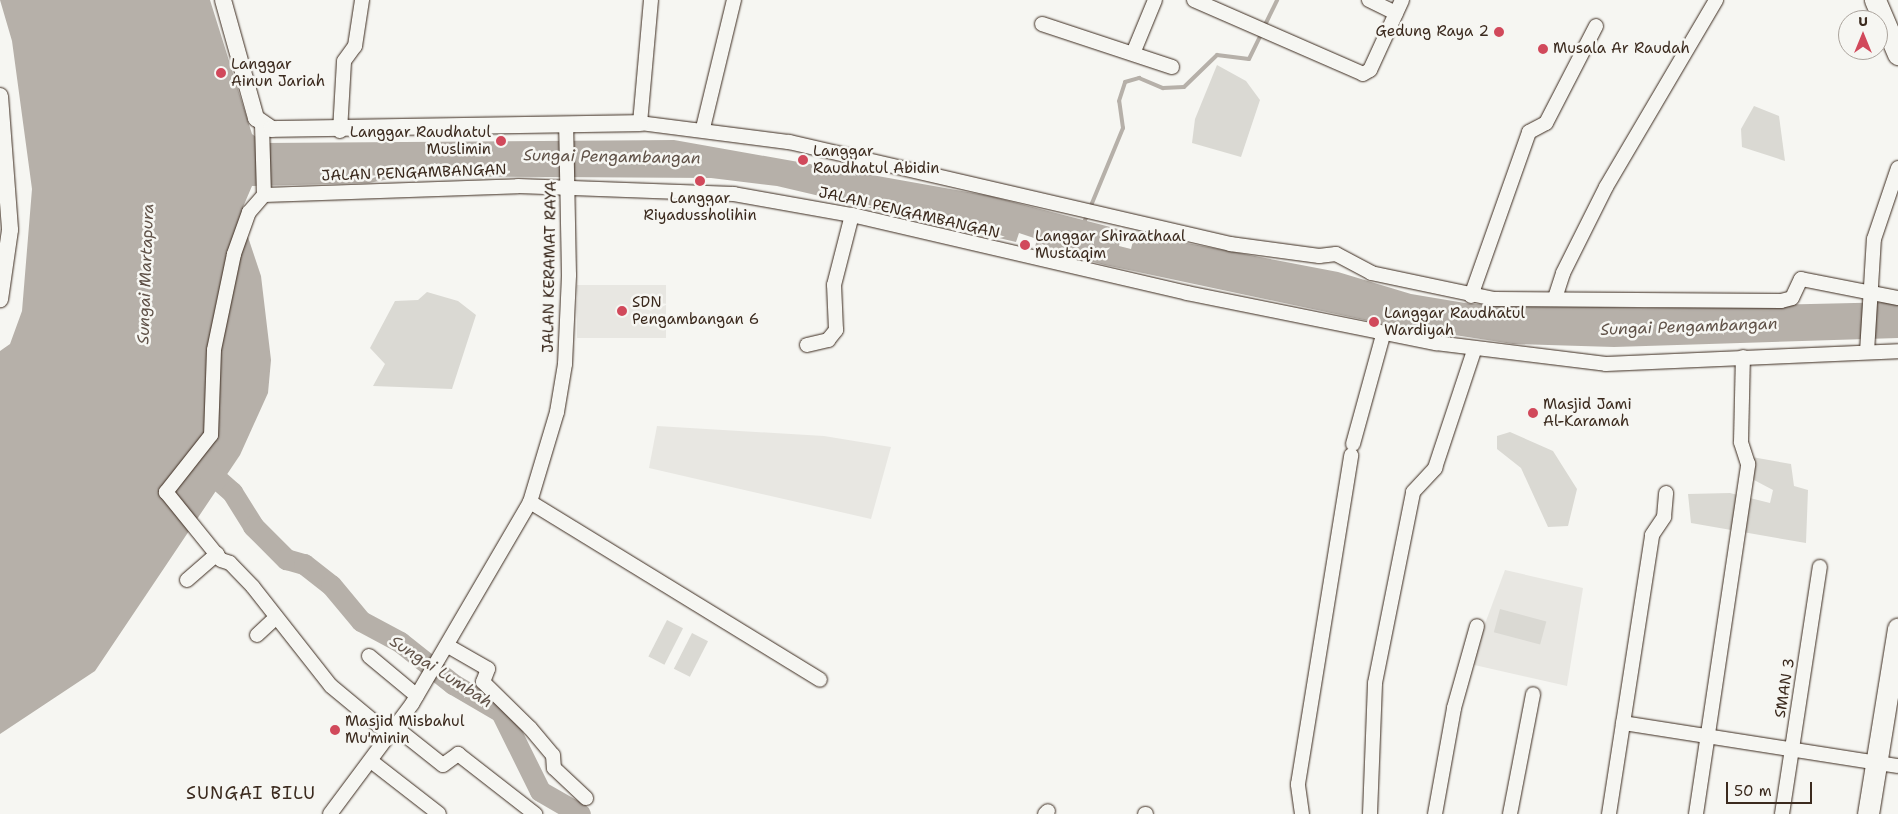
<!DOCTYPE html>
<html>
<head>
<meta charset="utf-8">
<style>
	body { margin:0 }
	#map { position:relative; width:1898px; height:814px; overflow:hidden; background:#f6f6f2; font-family:"Shantell Sans",sans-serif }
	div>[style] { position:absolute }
	.built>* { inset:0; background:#e8e7e2; transform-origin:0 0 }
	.green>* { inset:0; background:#dad9d3; transform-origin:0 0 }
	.water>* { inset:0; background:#b6b0a9 }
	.stream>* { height:4px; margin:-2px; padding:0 2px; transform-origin:2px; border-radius:2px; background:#b6b0a9 }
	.river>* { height:21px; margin:-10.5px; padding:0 10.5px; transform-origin:10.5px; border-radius:10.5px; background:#b6b0a9 }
	.roads { filter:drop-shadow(0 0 1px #3b2a1e) drop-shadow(0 0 1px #3b2a1e) }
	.minor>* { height:14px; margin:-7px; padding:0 7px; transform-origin:7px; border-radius:7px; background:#f6f6f2 }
	.tertiary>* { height:16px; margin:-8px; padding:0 8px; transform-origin:8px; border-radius:8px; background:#f6f6f2 }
	.primary>* { height:21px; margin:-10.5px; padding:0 10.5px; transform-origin:10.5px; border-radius:10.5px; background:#f6f6f2 }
	.dots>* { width:14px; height:14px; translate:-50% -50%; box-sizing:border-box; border:2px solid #f6f6f2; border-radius:50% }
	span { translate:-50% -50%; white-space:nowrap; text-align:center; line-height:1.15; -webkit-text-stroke:5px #f6f6f2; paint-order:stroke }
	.poi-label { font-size:15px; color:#3b2a1e }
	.right { translate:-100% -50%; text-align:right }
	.left { translate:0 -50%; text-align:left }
	.street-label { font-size:15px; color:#3b2a1e }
	.water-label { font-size:16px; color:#605248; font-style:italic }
	.quarter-label { font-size:18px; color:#3b2a1e; letter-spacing:1px }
	.north { position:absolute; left:1838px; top:10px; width:50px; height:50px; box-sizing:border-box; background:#f6f6f2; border:1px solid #aba49d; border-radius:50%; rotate:0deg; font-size:14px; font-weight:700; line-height:20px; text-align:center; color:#3b2a1e }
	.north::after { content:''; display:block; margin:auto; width:18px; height:22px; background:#d1495b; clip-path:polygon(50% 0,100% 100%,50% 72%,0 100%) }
	.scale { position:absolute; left:1726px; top:782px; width:86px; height:22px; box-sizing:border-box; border:2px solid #3b2a1e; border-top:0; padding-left:6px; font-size:15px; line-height:18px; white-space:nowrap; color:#3b2a1e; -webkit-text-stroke:4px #f6f6f2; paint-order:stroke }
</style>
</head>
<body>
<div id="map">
	<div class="built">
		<i style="left:577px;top:285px;width:89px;height:53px"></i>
		<i style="clip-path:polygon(657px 426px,824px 436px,891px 447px,871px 519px,649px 468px)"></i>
		<i style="clip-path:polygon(1505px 570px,1583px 588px,1567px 686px,1470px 664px)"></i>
	</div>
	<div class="green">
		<i style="clip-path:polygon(1217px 65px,1246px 81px,1260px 100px,1241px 157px,1192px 143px,1195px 119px)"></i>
		<i style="clip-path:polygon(1754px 106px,1779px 116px,1785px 161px,1742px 147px,1741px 129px)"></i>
		<i style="clip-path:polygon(427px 292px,458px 301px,476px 315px,452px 389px,373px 386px,385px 364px,370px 348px,395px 301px,418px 300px)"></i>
		<i style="clip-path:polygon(1510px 432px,1553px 451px,1577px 489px,1568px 526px,1548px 527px,1521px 468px,1497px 449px,1497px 436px)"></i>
		<i style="clip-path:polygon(1752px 457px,1791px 464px,1794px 486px,1808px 490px,1806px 543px,1691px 523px,1688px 494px,1730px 493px,1770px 503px,1773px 490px,1754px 480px)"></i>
		<i style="left:1500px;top:609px;width:48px;height:24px;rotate:15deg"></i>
		<i style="left:667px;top:620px;width:18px;height:41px;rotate:27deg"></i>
		<i style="left:692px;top:633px;width:18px;height:40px;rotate:27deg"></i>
	</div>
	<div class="water">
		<i style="clip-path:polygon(0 0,210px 0,252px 134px,264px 143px,674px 140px,990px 196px,1122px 230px,1119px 246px,1131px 249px,1135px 233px,1338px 272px,1411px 294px,1471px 304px,1645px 308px,1898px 302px,1898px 338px,1614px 347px,1513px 344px,1383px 324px,1105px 265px,1035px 247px,1037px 239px,1019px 233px,1016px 242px,777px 186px,711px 178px,404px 176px,369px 183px,252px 186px,243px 207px,243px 222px,261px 276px,271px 360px,268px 393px,240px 455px,95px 671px,0 734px,0 351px,10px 344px,22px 311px,32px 189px,12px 41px)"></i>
	</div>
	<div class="stream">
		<i style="left:1264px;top:27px;width:30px;rotate:-64deg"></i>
		<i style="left:1083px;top:225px;width:105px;rotate:-67.6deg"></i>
		<i style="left:1123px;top:128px;width:27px;rotate:-98deg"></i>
		<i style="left:1119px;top:101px;width:20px;rotate:-72deg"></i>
		<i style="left:1125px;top:82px;width:15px;rotate:-16deg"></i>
		<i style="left:1139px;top:78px;width:26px;rotate:23deg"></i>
		<i style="left:1163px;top:88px;width:21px;rotate:-3deg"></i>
		<i style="left:1184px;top:87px;width:46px;rotate:-44.1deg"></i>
		<i style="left:1217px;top:55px;width:32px;rotate:7deg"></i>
		<i style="left:1249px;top:59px;width:28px;rotate:-64deg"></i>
	</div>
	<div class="river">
		<i style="left:200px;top:464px;width:43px;rotate:41.2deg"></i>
		<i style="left:232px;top:492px;width:40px;rotate:58deg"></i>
		<i style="left:253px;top:526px;width:47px;rotate:45deg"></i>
		<i style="left:286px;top:559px;width:19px;rotate:16deg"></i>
		<i style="left:304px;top:564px;width:34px;rotate:38deg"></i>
		<i style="left:331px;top:585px;width:47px;rotate:50.2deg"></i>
		<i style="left:361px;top:621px;width:44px;rotate:28.3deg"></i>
		<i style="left:400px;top:642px;width:68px;rotate:38.4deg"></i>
		<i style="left:453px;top:684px;width:56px;rotate:30.3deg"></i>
		<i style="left:501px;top:712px;width:88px;rotate:63.7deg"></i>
		<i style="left:540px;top:791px;width:46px;rotate:29.9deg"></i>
	</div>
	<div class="roads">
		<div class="minor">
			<i style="left:651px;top:0;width:123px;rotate:95.1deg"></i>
			<i style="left:640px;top:123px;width:150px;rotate:7.3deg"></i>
			<i style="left:789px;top:142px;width:453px;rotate:13deg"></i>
			<i style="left:1230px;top:244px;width:90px;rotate:7.7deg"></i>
			<i style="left:1319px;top:256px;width:17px;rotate:-7deg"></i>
			<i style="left:1336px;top:254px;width:40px;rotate:28deg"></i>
			<i style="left:1371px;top:273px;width:126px;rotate:11.9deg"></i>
			<i style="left:1494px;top:299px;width:287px;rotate:0.4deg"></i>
			<i style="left:1781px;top:301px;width:11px;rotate:-15deg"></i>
			<i style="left:1792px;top:298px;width:21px;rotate:-65deg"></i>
			<i style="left:1801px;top:279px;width:99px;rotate:11.1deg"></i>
			<i style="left:1194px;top:0;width:184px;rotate:23.6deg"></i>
			<i style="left:1363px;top:74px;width:8px;rotate:-30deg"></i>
			<i style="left:1370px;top:70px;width:77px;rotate:-65.4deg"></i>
			<i style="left:1369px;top:0;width:30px;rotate:26deg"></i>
			<i style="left:1042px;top:24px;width:137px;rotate:18.3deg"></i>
			<i style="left:1134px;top:51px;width:55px;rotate:-67.6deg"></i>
			<i style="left:262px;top:124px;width:71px;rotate:88.4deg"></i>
			<i style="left:264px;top:195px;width:23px;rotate:131deg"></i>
			<i style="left:249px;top:212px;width:45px;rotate:109.7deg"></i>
			<i style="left:234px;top:254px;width:98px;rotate:101.8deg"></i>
			<i style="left:214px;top:350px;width:85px;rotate:92deg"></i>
			<i style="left:211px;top:435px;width:73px;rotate:128.3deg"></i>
			<i style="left:166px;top:492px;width:87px;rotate:51deg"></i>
			<i style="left:221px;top:560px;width:9px;rotate:18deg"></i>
			<i style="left:230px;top:563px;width:33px;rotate:46deg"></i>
			<i style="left:253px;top:587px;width:126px;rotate:51.8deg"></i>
			<i style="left:331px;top:686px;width:77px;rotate:39.7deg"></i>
			<i style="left:703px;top:128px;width:132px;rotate:-76.4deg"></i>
			<i style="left:340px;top:131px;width:70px;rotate:-86.7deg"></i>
			<i style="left:344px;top:61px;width:19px;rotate:-54deg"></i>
			<i style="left:355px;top:46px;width:47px;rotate:-81.3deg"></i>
			<i style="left:264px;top:195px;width:254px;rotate:-2deg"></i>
			<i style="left:518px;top:186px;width:216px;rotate:2.1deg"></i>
			<i style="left:734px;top:194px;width:120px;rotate:10.1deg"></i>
			<i style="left:852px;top:215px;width:344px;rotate:13.1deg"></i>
			<i style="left:1187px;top:293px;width:254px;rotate:11.4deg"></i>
			<i style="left:1436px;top:343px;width:171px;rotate:7deg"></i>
			<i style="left:1606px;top:364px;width:292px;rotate:-2.5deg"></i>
			<i style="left:1471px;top:296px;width:174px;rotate:-70.5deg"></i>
			<i style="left:1529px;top:132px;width:19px;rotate:-28deg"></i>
			<i style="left:1546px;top:123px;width:109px;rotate:-62.7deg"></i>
			<i style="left:1555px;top:298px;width:26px;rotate:-72deg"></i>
			<i style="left:1563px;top:273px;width:96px;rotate:-63.4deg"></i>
			<i style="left:1606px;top:187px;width:217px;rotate:-59.5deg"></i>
			<i style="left:807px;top:345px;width:22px;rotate:-13deg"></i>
			<i style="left:828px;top:340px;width:13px;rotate:-51deg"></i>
			<i style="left:836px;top:330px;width:45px;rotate:-92.5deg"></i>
			<i style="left:834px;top:285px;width:72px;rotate:-75.6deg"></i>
			<i style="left:1867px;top:352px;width:113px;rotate:-86.5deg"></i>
			<i style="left:1874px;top:239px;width:75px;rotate:-71.3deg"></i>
			<i style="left:1353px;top:444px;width:113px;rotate:-74.6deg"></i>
			<i style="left:530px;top:502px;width:340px;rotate:31.5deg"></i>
			<i style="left:187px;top:580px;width:40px;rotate:-41deg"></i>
			<i style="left:257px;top:635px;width:26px;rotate:-43deg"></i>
			<i style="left:448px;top:646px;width:46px;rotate:29.9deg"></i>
			<i style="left:488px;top:669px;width:14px;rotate:111deg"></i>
			<i style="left:483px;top:682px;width:66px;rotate:44.4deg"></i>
			<i style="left:530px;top:728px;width:35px;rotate:50deg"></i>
			<i style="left:553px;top:755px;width:13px;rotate:86deg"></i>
			<i style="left:554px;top:768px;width:44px;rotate:43.2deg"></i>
			<i style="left:369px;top:656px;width:62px;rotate:39.8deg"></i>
			<i style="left:1623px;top:723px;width:278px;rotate:8.9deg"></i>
			<i style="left:395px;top:727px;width:61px;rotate:38.4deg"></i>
			<i style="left:443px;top:765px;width:19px;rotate:-36deg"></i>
			<i style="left:458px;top:754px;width:98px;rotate:37.9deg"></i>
			<i style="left:371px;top:761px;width:86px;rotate:37.9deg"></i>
			<i style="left:330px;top:814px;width:137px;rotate:-53.3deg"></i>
			<i style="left:412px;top:704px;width:234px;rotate:-59.7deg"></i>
			<i style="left:530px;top:502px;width:94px;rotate:-73.3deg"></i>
			<i style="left:557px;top:412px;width:49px;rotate:-80.5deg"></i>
			<i style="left:565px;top:364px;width:89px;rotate:-87.4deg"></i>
			<i style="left:569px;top:275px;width:151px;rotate:-91.1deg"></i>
			<i style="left:1045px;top:814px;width:4px;rotate:-45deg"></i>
			<i style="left:1145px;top:814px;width:1px"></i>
			<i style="left:1302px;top:814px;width:30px;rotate:-98deg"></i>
			<i style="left:1298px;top:784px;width:333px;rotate:-80.8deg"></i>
			<i style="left:1370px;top:814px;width:131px;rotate:-87.8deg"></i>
			<i style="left:1375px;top:683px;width:195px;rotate:-78.7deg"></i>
			<i style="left:1413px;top:492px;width:33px;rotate:-47deg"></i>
			<i style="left:1435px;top:468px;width:126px;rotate:-71.6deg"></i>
			<i style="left:1435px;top:814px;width:108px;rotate:-79.8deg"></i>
			<i style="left:1454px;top:708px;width:85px;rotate:-74.3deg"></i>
			<i style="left:1510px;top:814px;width:122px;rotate:-79.1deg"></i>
			<i style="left:1609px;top:814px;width:282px;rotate:-81.2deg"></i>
			<i style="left:1652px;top:535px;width:22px;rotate:-56deg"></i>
			<i style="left:1664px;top:517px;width:24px;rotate:-85deg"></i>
			<i style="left:1696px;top:814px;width:354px;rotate:-81.5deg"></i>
			<i style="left:1748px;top:464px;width:23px;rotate:-108deg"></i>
			<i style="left:1741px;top:442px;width:85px;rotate:-88.7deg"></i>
			<i style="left:1782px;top:814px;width:250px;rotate:-81.3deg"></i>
		</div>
		<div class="tertiary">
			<i style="left:223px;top:0;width:123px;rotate:74.4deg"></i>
			<i style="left:256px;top:118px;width:19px;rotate:35deg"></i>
			<i style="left:272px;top:129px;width:368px;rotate:-0.9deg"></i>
			<i style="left:0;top:96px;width:134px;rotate:85.7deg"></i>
			<i style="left:10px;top:230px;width:70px;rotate:98.2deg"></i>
		</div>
		<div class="primary">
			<i style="left:1875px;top:0;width:59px;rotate:66.9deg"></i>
			<i style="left:1868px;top:814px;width:188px;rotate:-80.8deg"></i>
		</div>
	</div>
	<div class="dots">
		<i style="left:1499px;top:32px;background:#d1495b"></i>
		<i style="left:1543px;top:49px;background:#d1495b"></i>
		<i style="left:221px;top:73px;background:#d1495b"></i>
		<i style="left:501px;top:141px;background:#d1495b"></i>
		<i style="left:803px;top:160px;background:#d1495b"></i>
		<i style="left:700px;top:181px;background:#d1495b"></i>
		<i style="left:1025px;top:245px;background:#d1495b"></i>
		<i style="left:622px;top:311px;background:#d1495b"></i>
		<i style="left:1374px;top:322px;background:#d1495b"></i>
		<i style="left:1533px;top:413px;background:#d1495b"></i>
		<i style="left:335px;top:730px;background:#d1495b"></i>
	</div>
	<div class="poi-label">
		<span class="right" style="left:1489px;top:32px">Gedung Raya 2</span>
		<span class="left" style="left:1553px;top:49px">Musala Ar Raudah</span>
		<span class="left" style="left:231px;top:73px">Langgar<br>Ainun Jariah</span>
		<span class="right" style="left:491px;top:141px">Langgar Raudhatul<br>Muslimin</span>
		<span class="left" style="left:813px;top:160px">Langgar<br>Raudhatul Abidin</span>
		<span style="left:700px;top:207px">Langgar<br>Riyadussholihin</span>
		<span class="left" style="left:1035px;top:245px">Langgar Shiraathaal<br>Mustaqim</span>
		<span class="left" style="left:632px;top:311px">SDN<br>Pengambangan 6</span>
		<span class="left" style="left:1384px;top:322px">Langgar Raudhatul<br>Wardiyah</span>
		<span class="left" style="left:1543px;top:413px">Masjid Jami<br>Al-Karamah</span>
		<span class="left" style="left:345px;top:730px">Masjid Misbahul<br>Mu'minin</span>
	</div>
	<div class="street-label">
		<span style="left:414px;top:173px;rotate:-2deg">JALAN PENGAMBANGAN</span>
		<span style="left:909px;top:213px;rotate:13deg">JALAN PENGAMBANGAN</span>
		<span style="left:550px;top:267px;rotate:-89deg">JALAN KERAMAT RAYA</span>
		<span style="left:1785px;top:688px;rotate:-81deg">SMAN 3</span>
	</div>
	<div class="water-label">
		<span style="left:612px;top:157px;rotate:1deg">Sungai Pengambangan</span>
		<span style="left:146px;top:274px;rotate:-88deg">Sungai Martapura</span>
		<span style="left:1689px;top:327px;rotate:-2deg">Sungai Pengambangan</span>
		<span style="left:441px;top:672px;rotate:33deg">Sungai Lumbah</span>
	</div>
	<div class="quarter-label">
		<span style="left:251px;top:793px">SUNGAI BILU</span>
	</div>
	<div class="north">U</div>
	<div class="scale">50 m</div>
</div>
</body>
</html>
